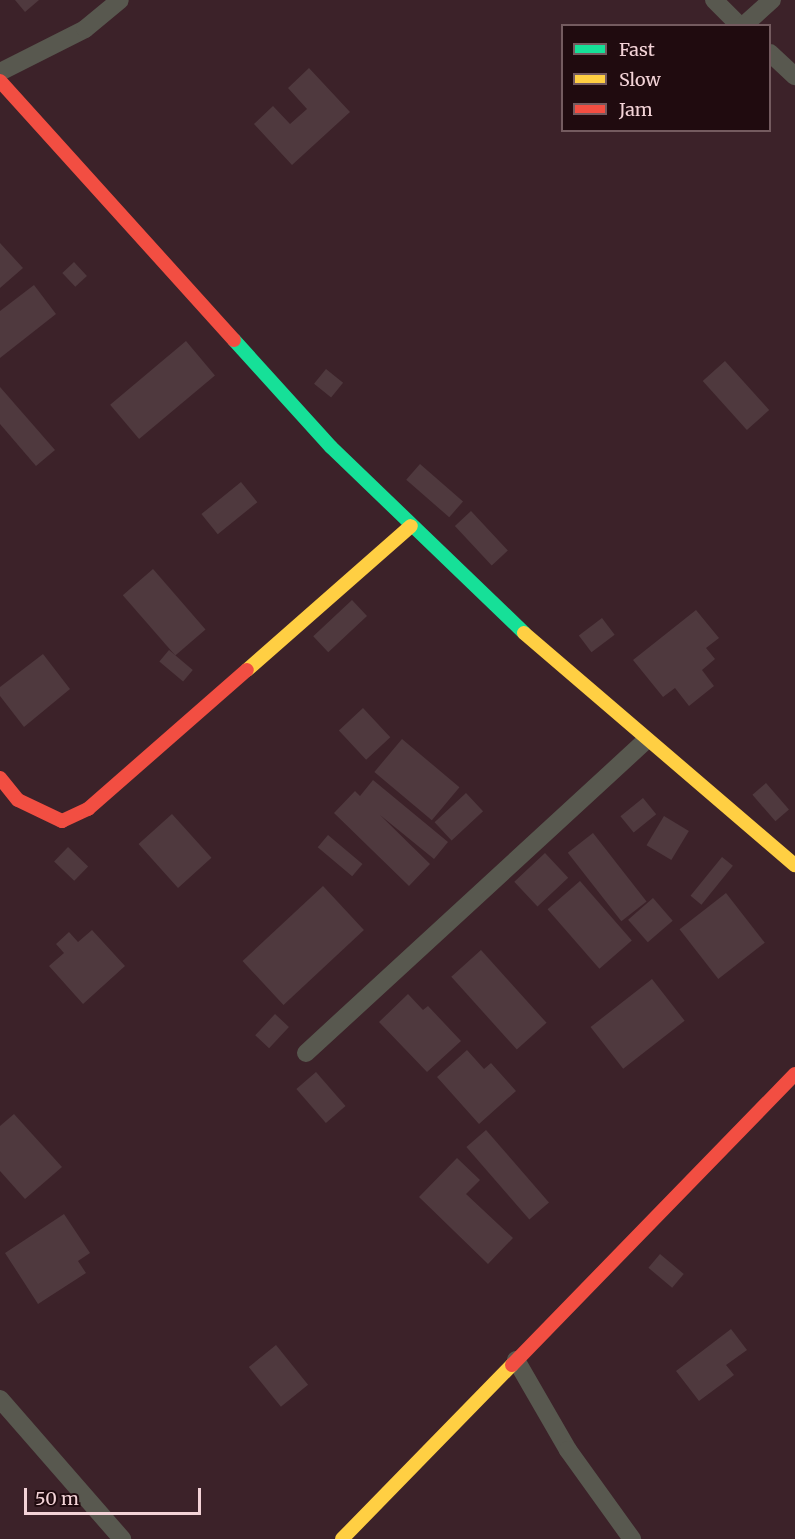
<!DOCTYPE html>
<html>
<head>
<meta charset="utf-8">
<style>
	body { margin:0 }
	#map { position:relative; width:795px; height:1539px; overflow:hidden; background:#3c2229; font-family:Merriweather,serif }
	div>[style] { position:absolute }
	.building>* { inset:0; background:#4f393e; transform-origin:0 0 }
	.street>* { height:18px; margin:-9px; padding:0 9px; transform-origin:9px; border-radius:9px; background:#58584f }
	.fast>* { height:14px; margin:-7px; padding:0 7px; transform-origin:7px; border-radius:7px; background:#16e098 }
	.slow>* { height:14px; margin:-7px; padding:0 7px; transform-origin:7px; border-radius:7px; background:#ffcf43 }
	.jam>* { height:14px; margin:-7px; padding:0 7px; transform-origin:7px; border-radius:7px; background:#f24e42 }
	span { translate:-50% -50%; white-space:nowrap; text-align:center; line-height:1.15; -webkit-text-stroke:5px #200b0f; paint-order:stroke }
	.legend { position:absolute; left:561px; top:24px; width:210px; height:108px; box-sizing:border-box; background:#200b0f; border:2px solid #745b5f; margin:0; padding:8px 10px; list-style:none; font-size:18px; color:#f3d3d7 }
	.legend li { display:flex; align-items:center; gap:12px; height:30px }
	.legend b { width:30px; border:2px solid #745b5f }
	.scale { position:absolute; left:24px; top:1488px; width:177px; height:27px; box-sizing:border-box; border:3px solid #f3d3d7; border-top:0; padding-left:8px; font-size:18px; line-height:21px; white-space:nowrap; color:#f3d3d7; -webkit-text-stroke:4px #200b0f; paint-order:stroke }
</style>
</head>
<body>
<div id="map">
	<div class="building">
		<i style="clip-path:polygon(15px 0,39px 0,25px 12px)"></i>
		<i style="clip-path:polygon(309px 68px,350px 112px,292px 165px,254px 124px,273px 106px,290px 124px,307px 109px,288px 88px)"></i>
		<i style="clip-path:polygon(0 243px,23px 268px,0 288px)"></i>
		<i style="left:74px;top:262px;width:19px;height:16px;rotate:47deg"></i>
		<i style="clip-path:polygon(34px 285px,56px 314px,0 358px,0 311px)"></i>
		<i style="left:186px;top:341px;width:45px;height:99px;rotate:50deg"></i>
		<i style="left:725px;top:361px;width:66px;height:30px;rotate:48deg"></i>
		<i style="left:326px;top:369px;width:22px;height:19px;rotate:39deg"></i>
		<i style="clip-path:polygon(0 387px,55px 450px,36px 466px,0 424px)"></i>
		<i style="left:420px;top:464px;width:57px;height:21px;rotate:41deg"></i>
		<i style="left:241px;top:482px;width:26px;height:51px;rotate:51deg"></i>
		<i style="left:471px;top:511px;width:54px;height:22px;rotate:47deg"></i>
		<i style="left:153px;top:569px;width:80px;height:40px;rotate:49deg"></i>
		<i style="left:352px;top:600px;width:22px;height:53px;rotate:47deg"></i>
		<i style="clip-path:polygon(696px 610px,719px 638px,706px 648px,715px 659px,702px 670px,714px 686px,689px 706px,675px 688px,663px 697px,633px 660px)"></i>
		<i style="left:602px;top:618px;width:21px;height:29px;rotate:53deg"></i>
		<i style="left:169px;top:650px;width:31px;height:15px;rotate:40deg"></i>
		<i style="clip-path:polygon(43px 654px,70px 689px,24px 727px,0 696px,0 687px)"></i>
		<i style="left:363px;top:708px;width:40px;height:33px;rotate:47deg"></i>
		<i style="left:402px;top:739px;width:75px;height:43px;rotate:40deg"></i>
		<i style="clip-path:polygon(373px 780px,448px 842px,434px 859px,380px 815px,430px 864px,409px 886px,334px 813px,355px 791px,360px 796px)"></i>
		<i style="left:766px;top:783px;width:35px;height:18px;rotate:49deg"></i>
		<i style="left:466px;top:793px;width:25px;height:43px;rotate:47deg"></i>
		<i style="left:643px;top:798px;width:21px;height:29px;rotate:51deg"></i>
		<i style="left:172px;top:814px;width:59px;height:45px;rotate:48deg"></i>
		<i style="left:664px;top:816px;width:29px;height:34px;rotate:31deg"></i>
		<i style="left:593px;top:833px;width:87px;height:32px;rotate:52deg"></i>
		<i style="left:328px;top:835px;width:45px;height:16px;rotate:40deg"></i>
		<i style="left:68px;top:847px;width:28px;height:20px;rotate:44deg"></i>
		<i style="left:545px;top:853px;width:34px;height:42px;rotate:47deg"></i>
		<i style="left:722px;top:857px;width:14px;height:50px;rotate:39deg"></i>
		<i style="left:580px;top:881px;width:79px;height:43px;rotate:49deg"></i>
		<i style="left:323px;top:886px;width:60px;height:110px;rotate:47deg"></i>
		<i style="left:726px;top:893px;width:63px;height:59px;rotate:52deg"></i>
		<i style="left:653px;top:898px;width:30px;height:33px;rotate:49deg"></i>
		<i style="clip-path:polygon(92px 930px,125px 966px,83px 1004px,49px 966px,64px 953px,56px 944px,69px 932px,78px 942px)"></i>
		<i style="left:481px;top:950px;width:98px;height:40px;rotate:48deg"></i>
		<i style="left:652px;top:979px;width:53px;height:78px;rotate:52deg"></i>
		<i style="clip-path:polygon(408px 994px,423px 1010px,428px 1006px,461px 1041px,427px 1072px,379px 1022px)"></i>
		<i style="left:275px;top:1014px;width:19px;height:29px;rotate:43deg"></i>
		<i style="clip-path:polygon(467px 1050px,484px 1069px,491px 1063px,516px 1091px,479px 1124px,437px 1077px)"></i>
		<i style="left:316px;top:1072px;width:45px;height:26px;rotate:49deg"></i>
		<i style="clip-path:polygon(14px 1114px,62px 1167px,25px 1199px,0 1171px,0 1126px)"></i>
		<i style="left:486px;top:1130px;width:96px;height:26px;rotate:49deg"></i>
		<i style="clip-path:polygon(457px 1158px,480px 1180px,466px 1194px,513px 1238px,488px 1264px,419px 1197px)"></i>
		<i style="clip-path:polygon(64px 1214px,90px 1253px,78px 1261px,86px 1273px,38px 1304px,5px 1253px)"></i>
		<i style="left:660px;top:1254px;width:31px;height:18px;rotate:40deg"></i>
		<i style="clip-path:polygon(731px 1329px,747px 1350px,726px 1365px,734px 1375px,699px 1401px,676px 1371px)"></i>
		<i style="left:276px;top:1345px;width:51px;height:35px;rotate:51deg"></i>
	</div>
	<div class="street">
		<i style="left:714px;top:0;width:37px;rotate:45deg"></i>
		<i style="left:743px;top:26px;width:39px;rotate:-42deg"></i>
		<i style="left:770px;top:53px;width:34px;rotate:43deg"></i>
		<i style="left:0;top:72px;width:95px;rotate:-26.8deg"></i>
		<i style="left:85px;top:29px;width:45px;rotate:-39.6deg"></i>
		<i style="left:306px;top:1053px;width:461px;rotate:-42.6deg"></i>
		<i style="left:516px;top:1360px;width:104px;rotate:60deg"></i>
		<i style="left:568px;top:1450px;width:110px;rotate:54.3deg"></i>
		<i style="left:0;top:1399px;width:186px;rotate:48.9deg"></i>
	</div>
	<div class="fast">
		<i style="left:234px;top:340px;width:144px;rotate:47.8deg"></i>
		<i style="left:331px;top:447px;width:268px;rotate:43.9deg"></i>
	</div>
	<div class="slow">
		<i style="left:524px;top:633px;width:357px;rotate:40.6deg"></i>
		<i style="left:247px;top:670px;width:218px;rotate:-41.3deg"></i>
		<i style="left:342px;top:1539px;width:243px;rotate:-45.7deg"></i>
	</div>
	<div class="jam">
		<i style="left:0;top:81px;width:349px;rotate:47.9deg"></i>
		<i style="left:0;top:778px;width:28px;rotate:51deg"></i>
		<i style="left:18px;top:800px;width:49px;rotate:25.5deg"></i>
		<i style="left:62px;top:821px;width:29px;rotate:-25deg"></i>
		<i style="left:88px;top:809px;width:211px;rotate:-41.2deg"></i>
		<i style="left:512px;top:1365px;width:406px;rotate:-45.8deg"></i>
	</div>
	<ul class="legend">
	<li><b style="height:8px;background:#16e098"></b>Fast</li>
	<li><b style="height:8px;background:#ffcf43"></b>Slow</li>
	<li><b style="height:8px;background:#f24e42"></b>Jam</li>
	</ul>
	<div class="scale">50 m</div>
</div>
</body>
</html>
